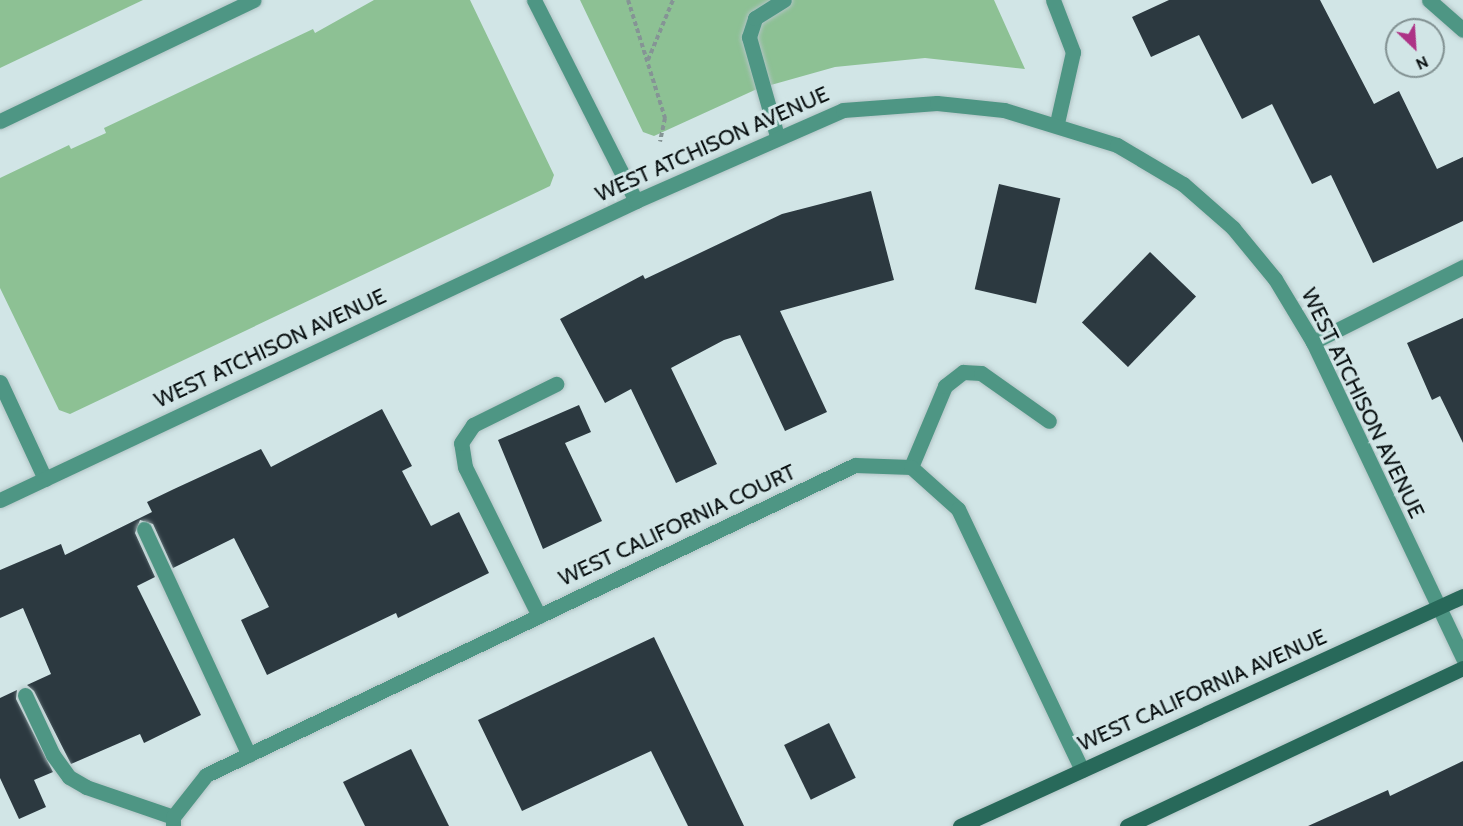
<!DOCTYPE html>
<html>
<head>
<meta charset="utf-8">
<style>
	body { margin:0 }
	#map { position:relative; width:1463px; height:826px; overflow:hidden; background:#d1e5e6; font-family:Cabin,sans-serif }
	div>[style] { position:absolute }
	.green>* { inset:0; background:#8dc194 }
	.building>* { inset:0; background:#2c3940; transform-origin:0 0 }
	.path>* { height:4px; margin-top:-2px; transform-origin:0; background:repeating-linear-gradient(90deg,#859495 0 4.5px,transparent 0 7.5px) }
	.roads { filter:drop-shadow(0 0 2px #b1c3c4) drop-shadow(0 0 2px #b1c3c4) }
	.service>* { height:15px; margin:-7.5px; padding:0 7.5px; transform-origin:7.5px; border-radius:7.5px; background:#4e9684 }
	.minor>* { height:15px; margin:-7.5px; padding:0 7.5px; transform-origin:7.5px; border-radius:7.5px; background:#4e9684 }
	.secondary>* { height:15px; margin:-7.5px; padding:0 7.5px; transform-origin:7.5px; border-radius:7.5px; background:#28695a }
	span { translate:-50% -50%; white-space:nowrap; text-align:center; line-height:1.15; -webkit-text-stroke:6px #d1e5e6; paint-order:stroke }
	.street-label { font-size:22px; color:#0a1112 }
	.north { position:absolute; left:1385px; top:18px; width:60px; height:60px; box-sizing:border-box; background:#d1e5e6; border:2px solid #819091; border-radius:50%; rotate:155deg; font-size:16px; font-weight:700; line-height:24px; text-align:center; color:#0a1112 }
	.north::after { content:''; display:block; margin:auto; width:21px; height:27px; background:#ad3386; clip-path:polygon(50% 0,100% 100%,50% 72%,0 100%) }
</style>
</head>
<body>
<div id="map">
	<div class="green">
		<i style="clip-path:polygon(0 0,143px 0,0 68px)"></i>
		<i style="clip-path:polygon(374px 0,470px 0,554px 175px,550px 186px,70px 414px,59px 410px,0 288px,0 178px,69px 145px,71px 149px,106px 133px,104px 128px,313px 29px,315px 33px)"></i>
		<i style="clip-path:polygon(580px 0,994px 0,1025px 69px,925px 58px,835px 67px,757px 89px,654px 136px,643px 132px)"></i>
	</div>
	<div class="building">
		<i style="clip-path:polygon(1169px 0,1320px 0,1374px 104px,1399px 91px,1437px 169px,1463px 157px,1463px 221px,1373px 263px,1331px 175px,1312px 184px,1272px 104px,1242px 119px,1199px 35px,1151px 57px,1132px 17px)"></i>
		<i style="left:999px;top:184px;width:63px;height:108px;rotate:13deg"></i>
		<i style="clip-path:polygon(871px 191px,894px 280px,780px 311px,827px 412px,785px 431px,740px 335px,724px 340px,671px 368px,717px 464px,676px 483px,631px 389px,605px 403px,560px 319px,643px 275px,645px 279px,782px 214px)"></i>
		<i style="left:1150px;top:252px;width:64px;height:98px;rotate:44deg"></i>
		<i style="clip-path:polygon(1463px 318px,1463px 443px,1440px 396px,1432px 400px,1407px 343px)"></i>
		<i style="clip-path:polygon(579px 405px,591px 432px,565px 443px,602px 521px,543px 549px,498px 440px)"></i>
		<i style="clip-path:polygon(382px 409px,412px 466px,402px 471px,431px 526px,459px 512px,489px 573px,398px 618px,396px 613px,267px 675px,241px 620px,269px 607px,234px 538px,173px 568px,153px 524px,140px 520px,135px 533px,155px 577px,137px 586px,201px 715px,144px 743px,140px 734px,71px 764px,34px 691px,27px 685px,51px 674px,23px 608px,0 618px,0 570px,61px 544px,65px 555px,152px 512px,147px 502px,174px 489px,261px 449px,271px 467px)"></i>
		<i style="clip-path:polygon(654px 637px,744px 826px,688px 826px,651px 751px,522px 811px,478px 720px)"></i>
		<i style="clip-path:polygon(17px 690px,16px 699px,53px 772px,34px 780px,46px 807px,19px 819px,0 778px,0 698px)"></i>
		<i style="left:829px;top:723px;width:61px;height:50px;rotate:64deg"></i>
		<i style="clip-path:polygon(411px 749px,449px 826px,365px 826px,343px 782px)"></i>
		<i style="clip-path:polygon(1463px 761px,1463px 826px,1308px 826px,1388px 790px,1390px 796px)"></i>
	</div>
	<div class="path">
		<i style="left:628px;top:0;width:124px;rotate:72.6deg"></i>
		<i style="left:665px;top:118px;width:24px;rotate:102deg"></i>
		<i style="left:648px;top:60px;width:65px;rotate:-67.4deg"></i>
	</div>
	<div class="roads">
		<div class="service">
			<i style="left:1053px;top:0;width:56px;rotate:69deg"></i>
			<i style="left:1073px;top:52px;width:73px;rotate:102.7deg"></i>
			<i style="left:1429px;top:0;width:45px;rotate:41.4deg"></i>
			<i style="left:777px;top:136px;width:103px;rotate:-105.8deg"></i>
			<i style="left:749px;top:37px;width:20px;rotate:-72deg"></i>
			<i style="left:755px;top:18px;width:34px;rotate:-32deg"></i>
			<i style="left:1313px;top:342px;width:168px;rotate:-26.6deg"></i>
			<i style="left:911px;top:467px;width:88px;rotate:-67.2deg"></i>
			<i style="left:945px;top:386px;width:23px;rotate:-38deg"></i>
			<i style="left:963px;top:372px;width:18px;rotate:3deg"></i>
			<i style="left:981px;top:373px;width:83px;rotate:35.2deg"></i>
			<i style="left:144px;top:529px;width:249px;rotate:65.1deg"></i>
			<i style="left:539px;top:616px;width:166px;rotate:-116.4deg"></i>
			<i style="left:465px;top:467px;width:24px;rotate:-99deg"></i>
			<i style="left:461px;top:443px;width:22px;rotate:-56deg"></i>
			<i style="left:473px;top:425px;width:93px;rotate:-26.3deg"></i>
			<i style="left:25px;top:695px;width:66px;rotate:65deg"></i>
			<i style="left:53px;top:755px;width:27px;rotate:54deg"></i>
			<i style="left:69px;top:777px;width:20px;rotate:30deg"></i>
			<i style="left:86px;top:787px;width:92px;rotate:19deg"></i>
		</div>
		<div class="minor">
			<i style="left:534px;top:0;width:225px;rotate:63.1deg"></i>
			<i style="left:0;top:121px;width:281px;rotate:-25.5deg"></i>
			<i style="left:0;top:382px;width:107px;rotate:65.1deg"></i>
			<i style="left:0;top:500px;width:703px;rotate:-25.18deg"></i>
			<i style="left:636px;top:201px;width:226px;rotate:-23.7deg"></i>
			<i style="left:843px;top:110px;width:94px;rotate:-4.3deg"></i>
			<i style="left:937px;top:103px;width:67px;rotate:6deg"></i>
			<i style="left:1004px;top:110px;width:118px;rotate:17.2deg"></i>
			<i style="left:1117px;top:145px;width:77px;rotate:30.6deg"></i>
			<i style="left:1183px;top:184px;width:67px;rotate:41.3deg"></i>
			<i style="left:1233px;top:228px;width:66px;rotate:50.5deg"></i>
			<i style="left:1275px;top:279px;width:74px;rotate:58.9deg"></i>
			<i style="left:1313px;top:342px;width:350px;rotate:64.6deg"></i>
			<i style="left:173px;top:826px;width:9px;rotate:-90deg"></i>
			<i style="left:173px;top:817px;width:53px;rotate:-51.8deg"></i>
			<i style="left:206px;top:775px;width:719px;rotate:-25.53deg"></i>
			<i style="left:855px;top:465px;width:56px;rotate:2deg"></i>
			<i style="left:911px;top:467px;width:63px;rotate:41.8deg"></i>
			<i style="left:958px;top:509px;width:289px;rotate:64.6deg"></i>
		</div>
		<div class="secondary">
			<i style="left:960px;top:826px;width:553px;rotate:-24.57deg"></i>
			<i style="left:1127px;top:826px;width:371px;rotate:-25.2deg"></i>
		</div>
	</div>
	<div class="street-label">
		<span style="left:712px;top:144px;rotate:-24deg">WEST ATCHISON AVENUE</span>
		<span style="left:270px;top:348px;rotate:-25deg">WEST ATCHISON AVENUE</span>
		<span style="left:1363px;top:403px;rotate:64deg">WEST ATCHISON AVENUE</span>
		<span style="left:677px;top:525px;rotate:-25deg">WEST CALIFORNIA COURT</span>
		<span style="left:1202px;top:690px;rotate:-24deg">WEST CALIFORNIA AVENUE</span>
	</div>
	<div class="north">N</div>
</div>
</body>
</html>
